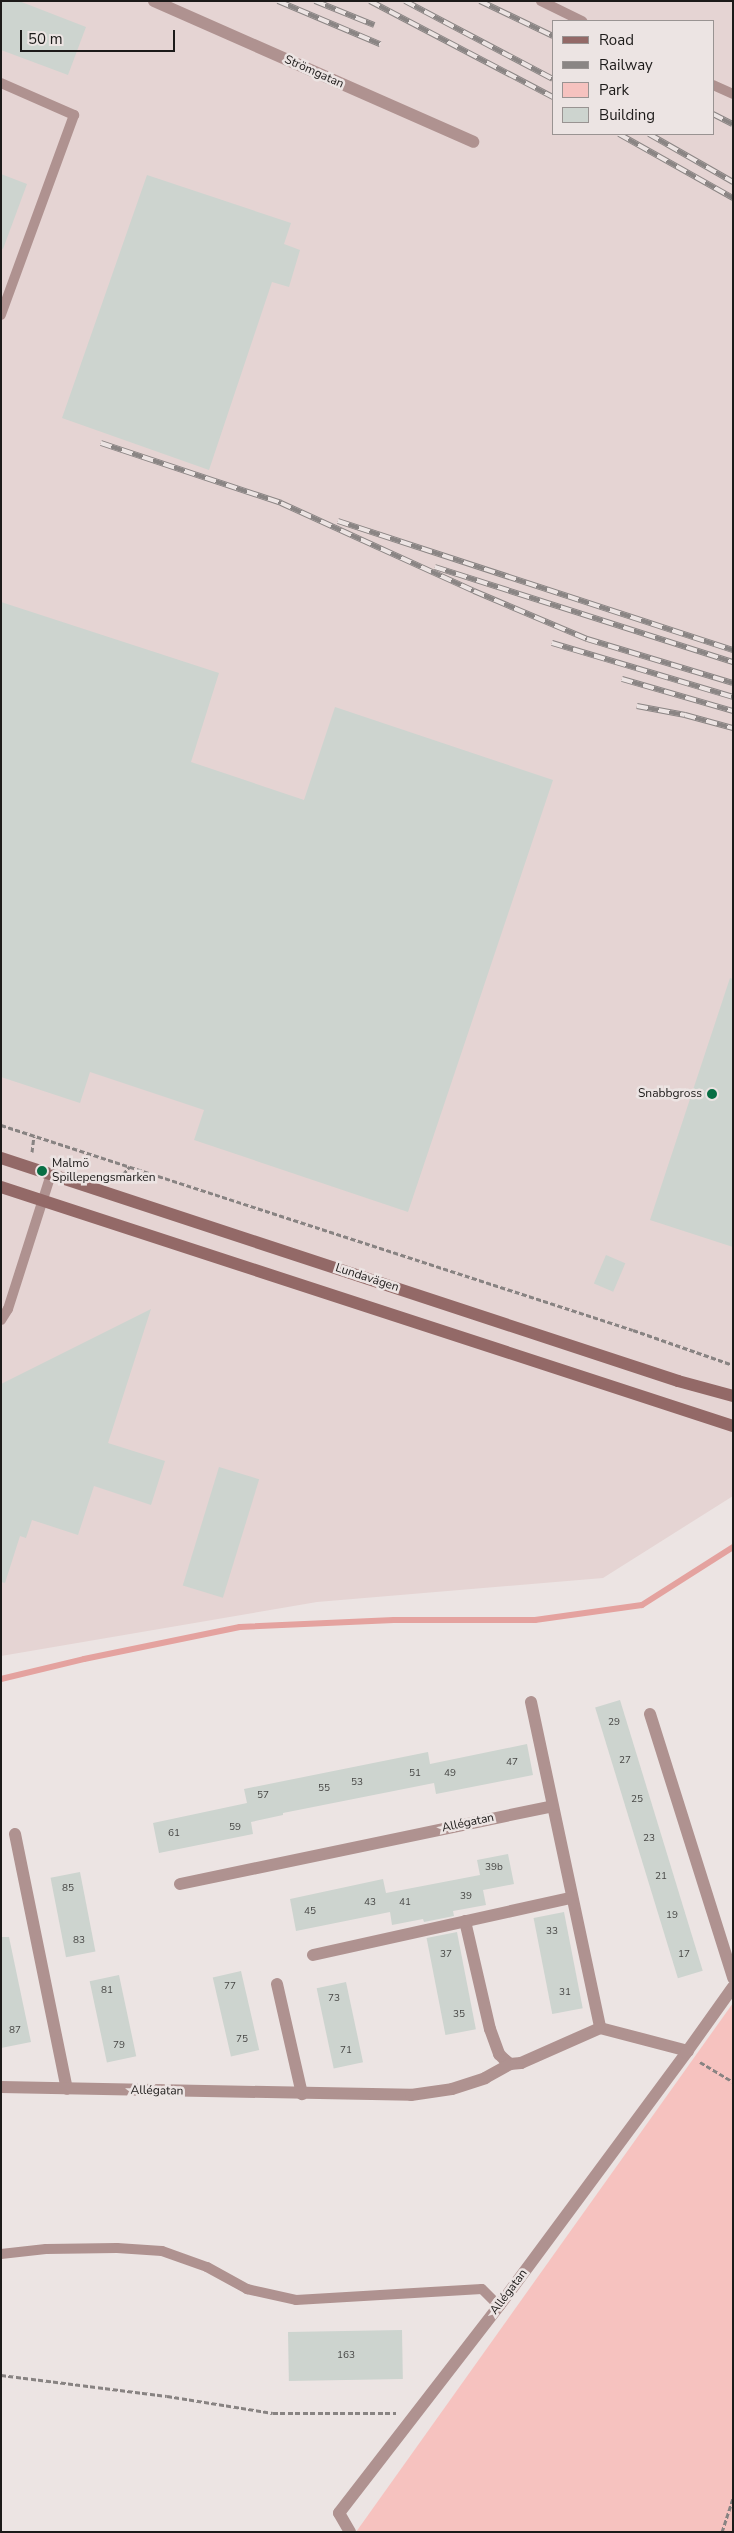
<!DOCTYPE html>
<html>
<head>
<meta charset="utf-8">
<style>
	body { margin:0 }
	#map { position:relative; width:734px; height:2533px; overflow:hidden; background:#ece4e3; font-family:"Nunito Sans",sans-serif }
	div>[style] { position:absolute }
	.built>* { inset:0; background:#e5d4d3 }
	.green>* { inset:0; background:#f6c2bf }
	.stream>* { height:6px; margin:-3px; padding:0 3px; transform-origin:3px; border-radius:3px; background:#e4a29f }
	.building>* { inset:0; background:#cdd4cf; transform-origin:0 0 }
	.path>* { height:3px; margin-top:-1.5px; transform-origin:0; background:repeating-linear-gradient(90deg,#888382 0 5px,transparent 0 7.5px) }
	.service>* { height:10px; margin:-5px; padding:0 5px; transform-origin:5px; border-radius:5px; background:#af9290 }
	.minor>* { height:12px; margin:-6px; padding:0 6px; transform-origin:6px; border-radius:6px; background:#af9290 }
	.secondary>* { height:12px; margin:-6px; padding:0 6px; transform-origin:6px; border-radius:6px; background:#936967 }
	.rail>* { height:5.5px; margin-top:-2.75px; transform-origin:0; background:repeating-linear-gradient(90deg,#ece4e3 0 11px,#8a8584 0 22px); box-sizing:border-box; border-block:1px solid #8a8584 }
	.dots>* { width:14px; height:14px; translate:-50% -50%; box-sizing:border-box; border:2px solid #ece4e3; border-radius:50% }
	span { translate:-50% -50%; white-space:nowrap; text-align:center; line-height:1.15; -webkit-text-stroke:5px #ece4e3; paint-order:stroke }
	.number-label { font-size:10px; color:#484846 }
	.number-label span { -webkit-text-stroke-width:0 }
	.street-label { font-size:12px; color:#1c1a19 }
	.poi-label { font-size:12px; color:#1c1a19 }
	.right { translate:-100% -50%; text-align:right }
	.left { translate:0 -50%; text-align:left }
	.frame { position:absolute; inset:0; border:2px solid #1c1a19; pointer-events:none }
	.legend { position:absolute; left:552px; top:20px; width:162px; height:115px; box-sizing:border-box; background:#ece4e3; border:1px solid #999392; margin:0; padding:6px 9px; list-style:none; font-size:15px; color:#1c1a19 }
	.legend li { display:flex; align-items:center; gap:10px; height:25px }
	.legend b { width:25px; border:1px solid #999392 }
	.scale { position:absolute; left:20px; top:30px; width:155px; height:22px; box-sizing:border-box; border:2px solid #1c1a19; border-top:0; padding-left:6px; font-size:15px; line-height:18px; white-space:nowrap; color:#1c1a19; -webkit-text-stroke:4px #ece4e3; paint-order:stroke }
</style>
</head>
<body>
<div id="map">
	<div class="built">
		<i style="clip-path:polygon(evenodd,1px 1px,733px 1px,733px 1496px,603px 1578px,317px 1602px,1px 1656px,1px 1px,553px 21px,713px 21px,713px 134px,553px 134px,553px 21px)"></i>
	</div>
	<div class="green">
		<i style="clip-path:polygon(733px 2003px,733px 2532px,356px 2532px)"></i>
	</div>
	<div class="stream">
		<i style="left:1px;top:1679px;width:85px;rotate:-13.5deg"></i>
		<i style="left:84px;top:1659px;width:159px;rotate:-11.6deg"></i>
		<i style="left:240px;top:1627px;width:154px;rotate:-2.6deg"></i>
		<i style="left:394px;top:1620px;width:141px"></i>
		<i style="left:535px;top:1620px;width:108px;rotate:-8deg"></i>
		<i style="left:642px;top:1605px;width:108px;rotate:-32.5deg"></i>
	</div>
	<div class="building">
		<i style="clip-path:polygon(1px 1px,19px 1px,86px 27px,68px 75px,1px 50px)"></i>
		<i style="clip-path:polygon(1px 174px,27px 184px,3px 249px,1px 248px)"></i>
		<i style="clip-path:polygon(147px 175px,291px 223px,284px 244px,300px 250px,289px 287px,272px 282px,209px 470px,62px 418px)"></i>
		<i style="clip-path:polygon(1px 602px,219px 673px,191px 762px,304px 800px,335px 707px,553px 780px,408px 1212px,194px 1140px,204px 1110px,90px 1072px,80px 1103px,1px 1077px)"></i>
		<i style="clip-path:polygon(730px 978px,733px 979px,733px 1247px,650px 1220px)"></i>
		<i style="left:606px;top:1255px;width:21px;height:31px;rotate:23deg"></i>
		<i style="clip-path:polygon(151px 1309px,108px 1443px,165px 1461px,151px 1505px,94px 1486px,78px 1535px,32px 1520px,26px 1538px,20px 1536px,5px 1583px,1px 1582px,1px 1384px)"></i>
		<i style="left:219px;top:1467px;width:42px;height:124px;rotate:17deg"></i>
		<i style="left:620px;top:1700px;width:283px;height:26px;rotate:73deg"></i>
		<i style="clip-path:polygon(527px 1744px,533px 1775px,436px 1794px,434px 1783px,283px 1813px,283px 1815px,251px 1822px,253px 1834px,159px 1853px,153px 1823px,247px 1803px,244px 1789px,428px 1752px,430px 1764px)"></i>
		<i style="clip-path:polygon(508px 1854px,514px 1884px,483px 1890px,486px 1905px,453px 1911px,454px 1916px,424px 1922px,423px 1919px,392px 1925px,390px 1912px,296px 1931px,290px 1899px,383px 1879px,386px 1893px,480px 1875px,477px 1860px)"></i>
		<i style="left:80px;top:1872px;width:81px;height:30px;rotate:79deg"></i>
		<i style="left:564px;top:1912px;width:98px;height:31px;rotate:79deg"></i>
		<i style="left:457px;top:1932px;width:99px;height:31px;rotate:79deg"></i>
		<i style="clip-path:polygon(1px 1937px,9px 1937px,31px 2042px,1px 2048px)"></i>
		<i style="left:241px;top:1971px;width:81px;height:29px;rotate:77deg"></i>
		<i style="left:119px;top:1975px;width:83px;height:30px;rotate:78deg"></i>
		<i style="left:346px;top:1982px;width:82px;height:30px;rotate:78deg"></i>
		<i style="left:402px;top:2330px;width:49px;height:114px;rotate:89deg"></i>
	</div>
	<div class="path">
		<i style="left:1px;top:1125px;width:664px;rotate:17.97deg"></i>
		<i style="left:633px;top:1330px;width:106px;rotate:19.3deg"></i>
		<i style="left:32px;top:1152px;width:16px;rotate:-83deg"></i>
		<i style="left:118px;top:1180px;width:18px;rotate:-49deg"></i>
		<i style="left:700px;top:2062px;width:39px;rotate:31deg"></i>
		<i style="left:1px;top:2375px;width:167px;rotate:7.2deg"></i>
		<i style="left:167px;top:2396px;width:107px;rotate:9.1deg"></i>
		<i style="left:273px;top:2413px;width:123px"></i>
		<i style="left:722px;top:2532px;width:35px;rotate:-72deg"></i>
	</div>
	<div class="service">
		<i style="left:541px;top:1px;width:46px;rotate:26deg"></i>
		<i style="left:1px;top:83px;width:80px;rotate:23.7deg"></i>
		<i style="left:74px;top:115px;width:213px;rotate:110.1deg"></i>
		<i style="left:713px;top:85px;width:22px;rotate:24deg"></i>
		<i style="left:1px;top:1320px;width:13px;rotate:-58deg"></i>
		<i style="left:8px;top:1309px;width:142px;rotate:-72.3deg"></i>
		<i style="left:1px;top:2254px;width:45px;rotate:-6.3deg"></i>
		<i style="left:46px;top:2249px;width:71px;rotate:-0.8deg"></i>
		<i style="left:117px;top:2248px;width:45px;rotate:3.8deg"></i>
		<i style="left:162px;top:2251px;width:48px;rotate:19.6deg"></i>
		<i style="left:207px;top:2267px;width:46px;rotate:28.8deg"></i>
		<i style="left:247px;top:2289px;width:50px;rotate:12.7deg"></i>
		<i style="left:296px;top:2300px;width:186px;rotate:-3.4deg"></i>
		<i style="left:482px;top:2289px;width:24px;rotate:45deg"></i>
	</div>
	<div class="minor">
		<i style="left:154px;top:1px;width:349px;rotate:23.8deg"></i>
		<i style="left:531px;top:1702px;width:333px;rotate:78deg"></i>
		<i style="left:600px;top:2028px;width:91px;rotate:14.6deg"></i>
		<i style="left:650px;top:1714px;width:277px;rotate:72.5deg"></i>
		<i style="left:15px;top:1834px;width:260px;rotate:78.5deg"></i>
		<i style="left:180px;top:1884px;width:380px;rotate:-11.8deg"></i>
		<i style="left:465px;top:1921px;width:111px;rotate:77deg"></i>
		<i style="left:490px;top:2029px;width:27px;rotate:70deg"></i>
		<i style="left:499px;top:2054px;width:8px;rotate:45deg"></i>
		<i style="left:505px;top:2060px;width:6px;rotate:39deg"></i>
		<i style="left:510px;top:2064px;width:11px;rotate:-5deg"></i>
		<i style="left:521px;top:2063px;width:86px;rotate:-23.9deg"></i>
		<i style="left:313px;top:1955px;width:264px;rotate:-12.5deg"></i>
		<i style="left:277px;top:1984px;width:113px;rotate:77.2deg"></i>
		<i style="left:1px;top:2087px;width:410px;rotate:1.1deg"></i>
		<i style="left:411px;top:2095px;width:41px;rotate:-8.3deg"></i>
		<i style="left:452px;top:2089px;width:35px;rotate:-18deg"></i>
		<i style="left:485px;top:2078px;width:29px;rotate:-29deg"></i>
		<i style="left:350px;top:2532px;width:22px;rotate:-120deg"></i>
		<i style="left:339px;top:2513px;width:262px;rotate:-52.3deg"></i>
		<i style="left:499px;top:2306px;width:315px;rotate:-53.5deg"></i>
		<i style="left:686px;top:2053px;width:81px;rotate:-54.5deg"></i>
	</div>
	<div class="secondary">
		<i style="left:1px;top:1158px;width:713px;rotate:18.23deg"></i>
		<i style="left:678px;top:1381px;width:57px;rotate:15.3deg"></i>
		<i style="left:1px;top:1187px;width:770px;rotate:18.08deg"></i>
	</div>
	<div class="rail">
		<i style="left:278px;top:1px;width:111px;rotate:22.9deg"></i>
		<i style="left:315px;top:1px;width:64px;rotate:22.1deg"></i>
		<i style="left:370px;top:1px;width:207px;rotate:27.7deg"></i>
		<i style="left:405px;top:1px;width:167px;rotate:27.8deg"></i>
		<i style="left:480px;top:1px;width:81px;rotate:25.6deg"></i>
		<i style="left:713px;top:114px;width:22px;rotate:27deg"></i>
		<i style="left:619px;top:134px;width:131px;rotate:29.3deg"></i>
		<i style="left:649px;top:134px;width:97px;rotate:29.7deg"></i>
		<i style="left:101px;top:443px;width:190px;rotate:18.4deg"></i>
		<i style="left:281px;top:503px;width:212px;rotate:24.5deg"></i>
		<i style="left:474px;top:591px;width:123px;rotate:23deg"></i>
		<i style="left:587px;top:639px;width:152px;rotate:16.8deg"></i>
		<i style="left:338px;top:521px;width:416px;rotate:18.1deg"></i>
		<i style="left:435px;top:567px;width:313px;rotate:17.7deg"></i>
		<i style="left:552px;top:643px;width:189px;rotate:16.6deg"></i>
		<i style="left:622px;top:679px;width:116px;rotate:16.1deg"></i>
		<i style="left:637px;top:706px;width:49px;rotate:10.6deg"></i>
		<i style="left:685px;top:715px;width:50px;rotate:15.2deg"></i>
	</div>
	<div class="dots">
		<i style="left:712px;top:1094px;background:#086e44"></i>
		<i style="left:42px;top:1171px;background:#086e44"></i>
	</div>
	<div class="number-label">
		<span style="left:614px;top:1723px">29</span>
		<span style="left:625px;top:1761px">27</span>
		<span style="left:512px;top:1763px">47</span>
		<span style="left:415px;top:1774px">51</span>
		<span style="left:450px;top:1774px">49</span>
		<span style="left:357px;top:1783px">53</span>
		<span style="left:324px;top:1789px">55</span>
		<span style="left:263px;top:1796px">57</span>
		<span style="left:637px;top:1800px">25</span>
		<span style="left:235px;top:1828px">59</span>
		<span style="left:174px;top:1834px">61</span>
		<span style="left:649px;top:1839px">23</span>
		<span style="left:494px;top:1868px">39b</span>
		<span style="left:661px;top:1877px">21</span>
		<span style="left:68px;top:1889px">85</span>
		<span style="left:466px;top:1897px">39</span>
		<span style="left:370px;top:1903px">43</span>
		<span style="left:405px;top:1903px">41</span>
		<span style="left:310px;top:1912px">45</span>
		<span style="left:672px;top:1916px">19</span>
		<span style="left:552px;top:1932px">33</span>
		<span style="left:79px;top:1941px">83</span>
		<span style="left:446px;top:1955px">37</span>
		<span style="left:684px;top:1955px">17</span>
		<span style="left:230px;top:1987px">77</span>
		<span style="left:107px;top:1991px">81</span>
		<span style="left:565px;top:1993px">31</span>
		<span style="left:334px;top:1999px">73</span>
		<span style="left:459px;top:2015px">35</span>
		<span style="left:15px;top:2031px">87</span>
		<span style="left:242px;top:2040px">75</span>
		<span style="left:119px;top:2046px">79</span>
		<span style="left:346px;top:2051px">71</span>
		<span style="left:346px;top:2356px">163</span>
	</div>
	<div class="street-label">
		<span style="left:314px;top:72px;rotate:24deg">Strömgatan</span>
		<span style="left:367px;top:1278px;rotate:18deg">Lundavägen</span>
		<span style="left:468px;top:1823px;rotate:-12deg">Allégatan</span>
		<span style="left:157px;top:2091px;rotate:1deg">Allégatan</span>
		<span style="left:509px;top:2292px;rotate:-53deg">Allégatan</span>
	</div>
	<div class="poi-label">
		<span class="right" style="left:702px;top:1094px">Snabbgross</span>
		<span class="left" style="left:52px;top:1171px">Malmö<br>Spillepengsmarken</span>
	</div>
	<div class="frame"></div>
	<ul class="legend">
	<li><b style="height:6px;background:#936967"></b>Road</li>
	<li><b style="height:6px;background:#8a8584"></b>Railway</li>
	<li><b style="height:14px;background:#f6c2bf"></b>Park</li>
	<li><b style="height:14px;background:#cdd4cf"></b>Building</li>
	</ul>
	<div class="scale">50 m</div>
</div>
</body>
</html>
